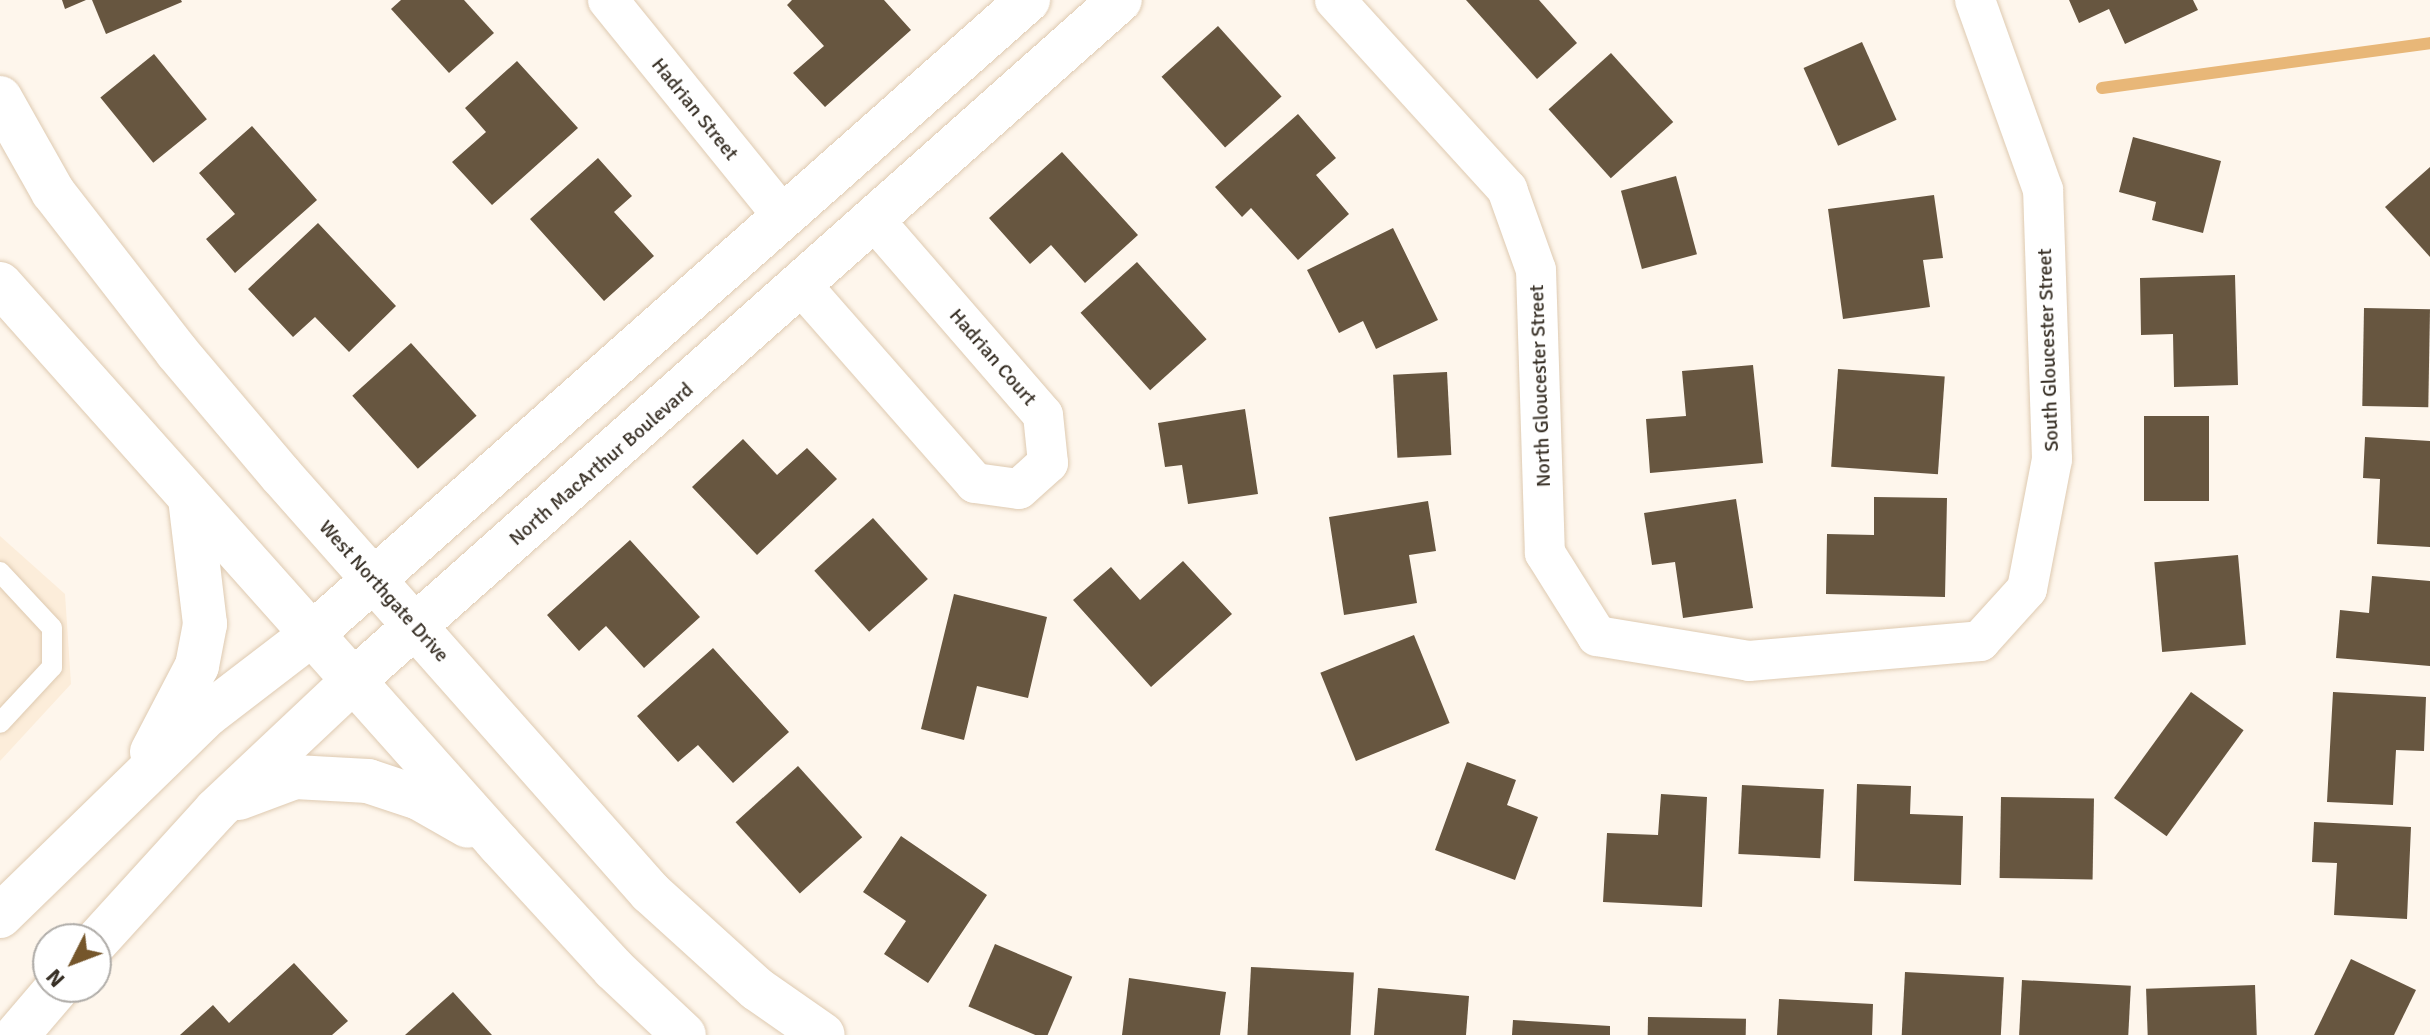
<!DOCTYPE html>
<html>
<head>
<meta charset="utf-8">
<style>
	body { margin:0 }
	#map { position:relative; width:2430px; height:1035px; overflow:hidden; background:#fef6ec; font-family:Signika,sans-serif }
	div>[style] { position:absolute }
	.built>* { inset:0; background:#fcedda }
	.stream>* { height:12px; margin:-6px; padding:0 6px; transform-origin:6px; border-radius:6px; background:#e8b778 }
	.building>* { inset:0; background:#675640; transform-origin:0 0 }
	.roads { filter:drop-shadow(0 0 2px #decab1) drop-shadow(0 0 2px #decab1) }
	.lane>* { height:20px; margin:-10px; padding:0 10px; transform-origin:10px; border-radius:10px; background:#fff }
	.street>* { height:40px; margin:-20px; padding:0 20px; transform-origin:20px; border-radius:20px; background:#fff }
	.secondary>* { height:44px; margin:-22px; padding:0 22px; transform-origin:22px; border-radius:22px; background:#fff }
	span { translate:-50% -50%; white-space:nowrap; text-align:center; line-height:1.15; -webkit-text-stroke:8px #fff; paint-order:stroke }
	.street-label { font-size:20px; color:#383026 }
	.north { position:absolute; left:32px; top:923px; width:80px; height:80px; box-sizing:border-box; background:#fff; border:2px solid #afaca8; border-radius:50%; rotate:228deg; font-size:22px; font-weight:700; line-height:32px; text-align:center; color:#383026 }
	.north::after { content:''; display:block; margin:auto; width:28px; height:36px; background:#75562b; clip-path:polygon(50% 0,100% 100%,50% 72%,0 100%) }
</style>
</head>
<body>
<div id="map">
	<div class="built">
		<i style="clip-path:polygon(0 536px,65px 594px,71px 684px,0 761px)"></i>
	</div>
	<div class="stream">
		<i style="left:2102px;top:88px;width:331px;rotate:-7.8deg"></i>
	</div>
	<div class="building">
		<i style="clip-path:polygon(62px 0,86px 0,65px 9px)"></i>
		<i style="clip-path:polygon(92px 0,181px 0,182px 2px,106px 34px)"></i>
		<i style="clip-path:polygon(401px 0,464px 0,494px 33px,449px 73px,391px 9px)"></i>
		<i style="clip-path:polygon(792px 0,884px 0,911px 30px,825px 107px,793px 73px,824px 46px,787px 5px)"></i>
		<i style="clip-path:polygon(1466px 0,1539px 0,1577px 43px,1537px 79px)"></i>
		<i style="clip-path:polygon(2069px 0,2193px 0,2198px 10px,2125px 44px,2109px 9px,2079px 23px)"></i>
		<i style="left:1218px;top:26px;width:95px;height:76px;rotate:48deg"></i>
		<i style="left:1862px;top:42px;width:85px;height:64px;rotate:66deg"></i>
		<i style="left:1611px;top:53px;width:93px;height:84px;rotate:48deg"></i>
		<i style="left:154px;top:54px;width:84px;height:69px;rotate:51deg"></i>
		<i style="clip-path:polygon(517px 61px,578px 128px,492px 205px,452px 162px,486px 132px,465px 108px)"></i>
		<i style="clip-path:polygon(1298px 114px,1336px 158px,1316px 175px,1349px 214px,1298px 260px,1251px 208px,1242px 217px,1215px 187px)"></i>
		<i style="clip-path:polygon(252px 126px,317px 200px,235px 273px,206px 239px,235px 214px,199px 173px)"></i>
		<i style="clip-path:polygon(2133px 137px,2221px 161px,2203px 233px,2152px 220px,2156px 202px,2119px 192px)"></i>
		<i style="clip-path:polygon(1062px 152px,1138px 235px,1085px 283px,1051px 245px,1030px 264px,989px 218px)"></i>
		<i style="clip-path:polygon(598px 158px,632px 196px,614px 212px,654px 256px,604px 301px,530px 219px)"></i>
		<i style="clip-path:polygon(2430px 167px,2430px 257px,2385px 207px)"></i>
		<i style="left:1676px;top:176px;width:81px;height:57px;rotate:75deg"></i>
		<i style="clip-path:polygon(1934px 195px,1943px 258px,1923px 260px,1930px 307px,1843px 319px,1828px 209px)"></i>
		<i style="clip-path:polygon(318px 223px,396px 306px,349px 352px,315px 317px,293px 337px,248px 289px)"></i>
		<i style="clip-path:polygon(1393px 228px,1438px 320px,1376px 349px,1363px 321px,1339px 333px,1307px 270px)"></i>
		<i style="left:1137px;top:262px;width:104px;height:76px;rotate:48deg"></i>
		<i style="clip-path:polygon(2235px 275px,2238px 385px,2174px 387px,2173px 334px,2141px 335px,2140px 278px)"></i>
		<i style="left:2364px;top:308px;width:66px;height:98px;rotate:1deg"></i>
		<i style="left:411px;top:343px;width:98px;height:79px;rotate:48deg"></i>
		<i style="clip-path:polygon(1753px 365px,1763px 463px,1650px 473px,1646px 419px,1686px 416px,1682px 371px)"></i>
		<i style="left:1838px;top:369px;width:107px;height:98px;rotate:4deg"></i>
		<i style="left:1447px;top:372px;width:83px;height:54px;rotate:87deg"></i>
		<i style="clip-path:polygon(1245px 409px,1258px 494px,1188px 504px,1182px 465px,1165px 467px,1158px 423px)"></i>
		<i style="left:2144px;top:416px;width:65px;height:85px"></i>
		<i style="clip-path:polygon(2365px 437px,2430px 441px,2430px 547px,2377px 544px,2380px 479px,2363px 478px)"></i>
		<i style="clip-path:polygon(743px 439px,777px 475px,807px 448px,837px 479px,757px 555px,692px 487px)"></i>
		<i style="clip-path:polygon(1874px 497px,1947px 498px,1945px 597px,1826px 594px,1827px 534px,1874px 535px)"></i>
		<i style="clip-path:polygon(1736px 499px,1753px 608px,1683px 618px,1675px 562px,1652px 565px,1644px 513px)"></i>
		<i style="clip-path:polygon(1428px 501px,1436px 551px,1409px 555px,1417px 603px,1344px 615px,1329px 517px)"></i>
		<i style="left:873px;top:518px;width:82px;height:79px;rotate:48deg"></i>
		<i style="clip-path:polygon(630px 540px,700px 617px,644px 668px,606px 626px,579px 651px,547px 615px)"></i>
		<i style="left:2238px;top:555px;width:90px;height:84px;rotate:85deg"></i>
		<i style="clip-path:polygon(1183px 561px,1232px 614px,1151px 687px,1073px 600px,1111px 567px,1140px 600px)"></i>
		<i style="clip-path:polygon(2372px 576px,2430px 581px,2430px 666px,2336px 658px,2340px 610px,2369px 613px)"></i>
		<i style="clip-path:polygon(954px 594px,1047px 617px,1028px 698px,977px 686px,964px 740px,921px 729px)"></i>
		<i style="left:1414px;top:635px;width:95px;height:101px;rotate:68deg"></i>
		<i style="clip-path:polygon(713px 648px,789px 732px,733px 783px,698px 745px,678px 762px,637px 716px)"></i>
		<i style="left:2191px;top:692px;width:65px;height:131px;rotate:36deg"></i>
		<i style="clip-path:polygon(2333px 692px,2426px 697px,2424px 751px,2396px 750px,2393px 805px,2327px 802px)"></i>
		<i style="clip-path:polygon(1467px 762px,1516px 780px,1507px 805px,1538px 817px,1515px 880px,1435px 850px)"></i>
		<i style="left:798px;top:766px;width:96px;height:84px;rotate:48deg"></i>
		<i style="clip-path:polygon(1857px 784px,1911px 786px,1910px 814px,1963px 816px,1961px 885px,1854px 881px)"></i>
		<i style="left:1742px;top:785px;width:82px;height:69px;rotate:3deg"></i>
		<i style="clip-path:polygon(1661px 794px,1707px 797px,1702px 907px,1603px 902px,1607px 833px,1658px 835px)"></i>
		<i style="left:2001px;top:797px;width:93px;height:81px;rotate:1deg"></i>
		<i style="clip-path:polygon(2314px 822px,2411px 827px,2407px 919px,2334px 915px,2337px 863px,2312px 862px)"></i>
		<i style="clip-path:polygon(901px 836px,987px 895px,928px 983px,884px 954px,906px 921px,863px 892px)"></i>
		<i style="left:995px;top:944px;width:84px;height:68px;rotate:23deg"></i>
		<i style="clip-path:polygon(2351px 959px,2416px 990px,2394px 1035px,2314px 1035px)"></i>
		<i style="clip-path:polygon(294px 963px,348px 1021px,332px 1035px,180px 1035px,213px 1005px,229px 1023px)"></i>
		<i style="left:1251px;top:967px;width:103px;height:68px;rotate:3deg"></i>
		<i style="left:1905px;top:972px;width:99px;height:63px;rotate:3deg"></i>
		<i style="clip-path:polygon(1129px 978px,1226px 992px,1220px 1035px,1122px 1035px)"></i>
		<i style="left:2022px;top:980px;width:109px;height:55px;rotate:3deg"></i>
		<i style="left:2255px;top:985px;width:50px;height:109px;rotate:88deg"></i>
		<i style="clip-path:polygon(1378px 988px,1469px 996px,1466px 1035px,1374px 1035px)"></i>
		<i style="clip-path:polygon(453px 992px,492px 1035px,405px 1035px)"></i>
		<i style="clip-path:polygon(1779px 999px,1873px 1004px,1872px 1035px,1777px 1035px)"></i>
		<i style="left:1648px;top:1017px;width:98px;height:18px;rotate:1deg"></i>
		<i style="clip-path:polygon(1513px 1020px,1610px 1026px,1610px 1035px,1512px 1035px)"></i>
	</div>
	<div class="roads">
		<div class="lane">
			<i style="left:0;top:572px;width:76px;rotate:47.1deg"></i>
			<i style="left:52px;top:628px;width:39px;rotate:90deg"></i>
			<i style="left:52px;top:667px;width:76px;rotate:132.9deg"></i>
		</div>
		<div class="street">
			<i style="left:608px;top:0;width:279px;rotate:51deg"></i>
			<i style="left:1335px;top:0;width:256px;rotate:47.7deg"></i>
			<i style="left:1507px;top:189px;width:86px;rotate:70.3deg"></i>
			<i style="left:1536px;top:270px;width:283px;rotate:88.2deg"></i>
			<i style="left:1545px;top:553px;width:98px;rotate:57.9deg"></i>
			<i style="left:1597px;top:636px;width:154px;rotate:9.3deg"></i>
			<i style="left:1749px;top:661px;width:232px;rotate:-4.9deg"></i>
			<i style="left:1980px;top:641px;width:70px;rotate:-47.9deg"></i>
			<i style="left:2027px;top:589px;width:132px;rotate:-79.1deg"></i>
			<i style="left:2052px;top:459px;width:269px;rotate:-91.9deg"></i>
			<i style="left:2043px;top:190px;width:202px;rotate:-109.7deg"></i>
			<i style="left:802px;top:286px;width:262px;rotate:48.7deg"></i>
			<i style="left:975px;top:483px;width:44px;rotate:7.8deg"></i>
			<i style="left:1019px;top:489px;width:39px;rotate:-42deg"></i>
			<i style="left:1048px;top:463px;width:48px;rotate:-95.9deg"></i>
			<i style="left:1043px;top:415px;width:258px;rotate:-130.9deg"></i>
		</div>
		<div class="secondary">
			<i style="left:0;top:98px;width:108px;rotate:60.6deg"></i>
			<i style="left:53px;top:192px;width:202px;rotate:52.2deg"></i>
			<i style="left:177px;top:352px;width:161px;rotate:49.8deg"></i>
			<i style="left:281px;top:475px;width:557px;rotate:48.49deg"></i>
			<i style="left:650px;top:892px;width:144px;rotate:42.2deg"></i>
			<i style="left:757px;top:989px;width:80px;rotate:34.9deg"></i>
			<i style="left:0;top:284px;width:751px;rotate:48.29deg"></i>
			<i style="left:500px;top:845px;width:168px;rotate:47.4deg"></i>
			<i style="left:614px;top:969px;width:96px;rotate:43.3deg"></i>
			<i style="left:152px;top:752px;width:97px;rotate:-62.4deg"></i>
			<i style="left:197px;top:666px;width:43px;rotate:-79.2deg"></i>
			<i style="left:205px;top:624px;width:126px;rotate:-96.8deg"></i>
			<i style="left:239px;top:798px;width:60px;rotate:-20.6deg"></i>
			<i style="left:295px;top:777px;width:73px;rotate:3.1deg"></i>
			<i style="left:368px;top:781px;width:54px;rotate:18.4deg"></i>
			<i style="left:419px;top:798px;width:56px;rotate:29.7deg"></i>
			<i style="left:0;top:916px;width:290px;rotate:-44.2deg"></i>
			<i style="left:208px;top:714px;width:130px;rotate:-37.5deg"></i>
			<i style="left:311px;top:635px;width:958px;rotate:-41.53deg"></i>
			<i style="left:96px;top:942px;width:178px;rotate:-47.7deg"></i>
			<i style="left:216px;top:810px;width:187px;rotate:-43.3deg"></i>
			<i style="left:352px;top:682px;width:1027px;rotate:-41.61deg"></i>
			<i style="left:17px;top:1035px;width:63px;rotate:-49.5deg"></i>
		</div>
	</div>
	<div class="street-label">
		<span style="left:695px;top:109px;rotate:51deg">Hadrian Street</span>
		<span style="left:2048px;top:350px;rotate:-92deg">South Gloucester Street</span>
		<span style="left:993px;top:357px;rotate:49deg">Hadrian Court</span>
		<span style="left:1540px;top:386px;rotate:-92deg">North Gloucester Street</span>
		<span style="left:601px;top:464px;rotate:-41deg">North MacArthur Boulevard</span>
		<span style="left:384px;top:591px;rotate:48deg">West Northgate Drive</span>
	</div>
	<div class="north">N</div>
</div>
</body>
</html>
